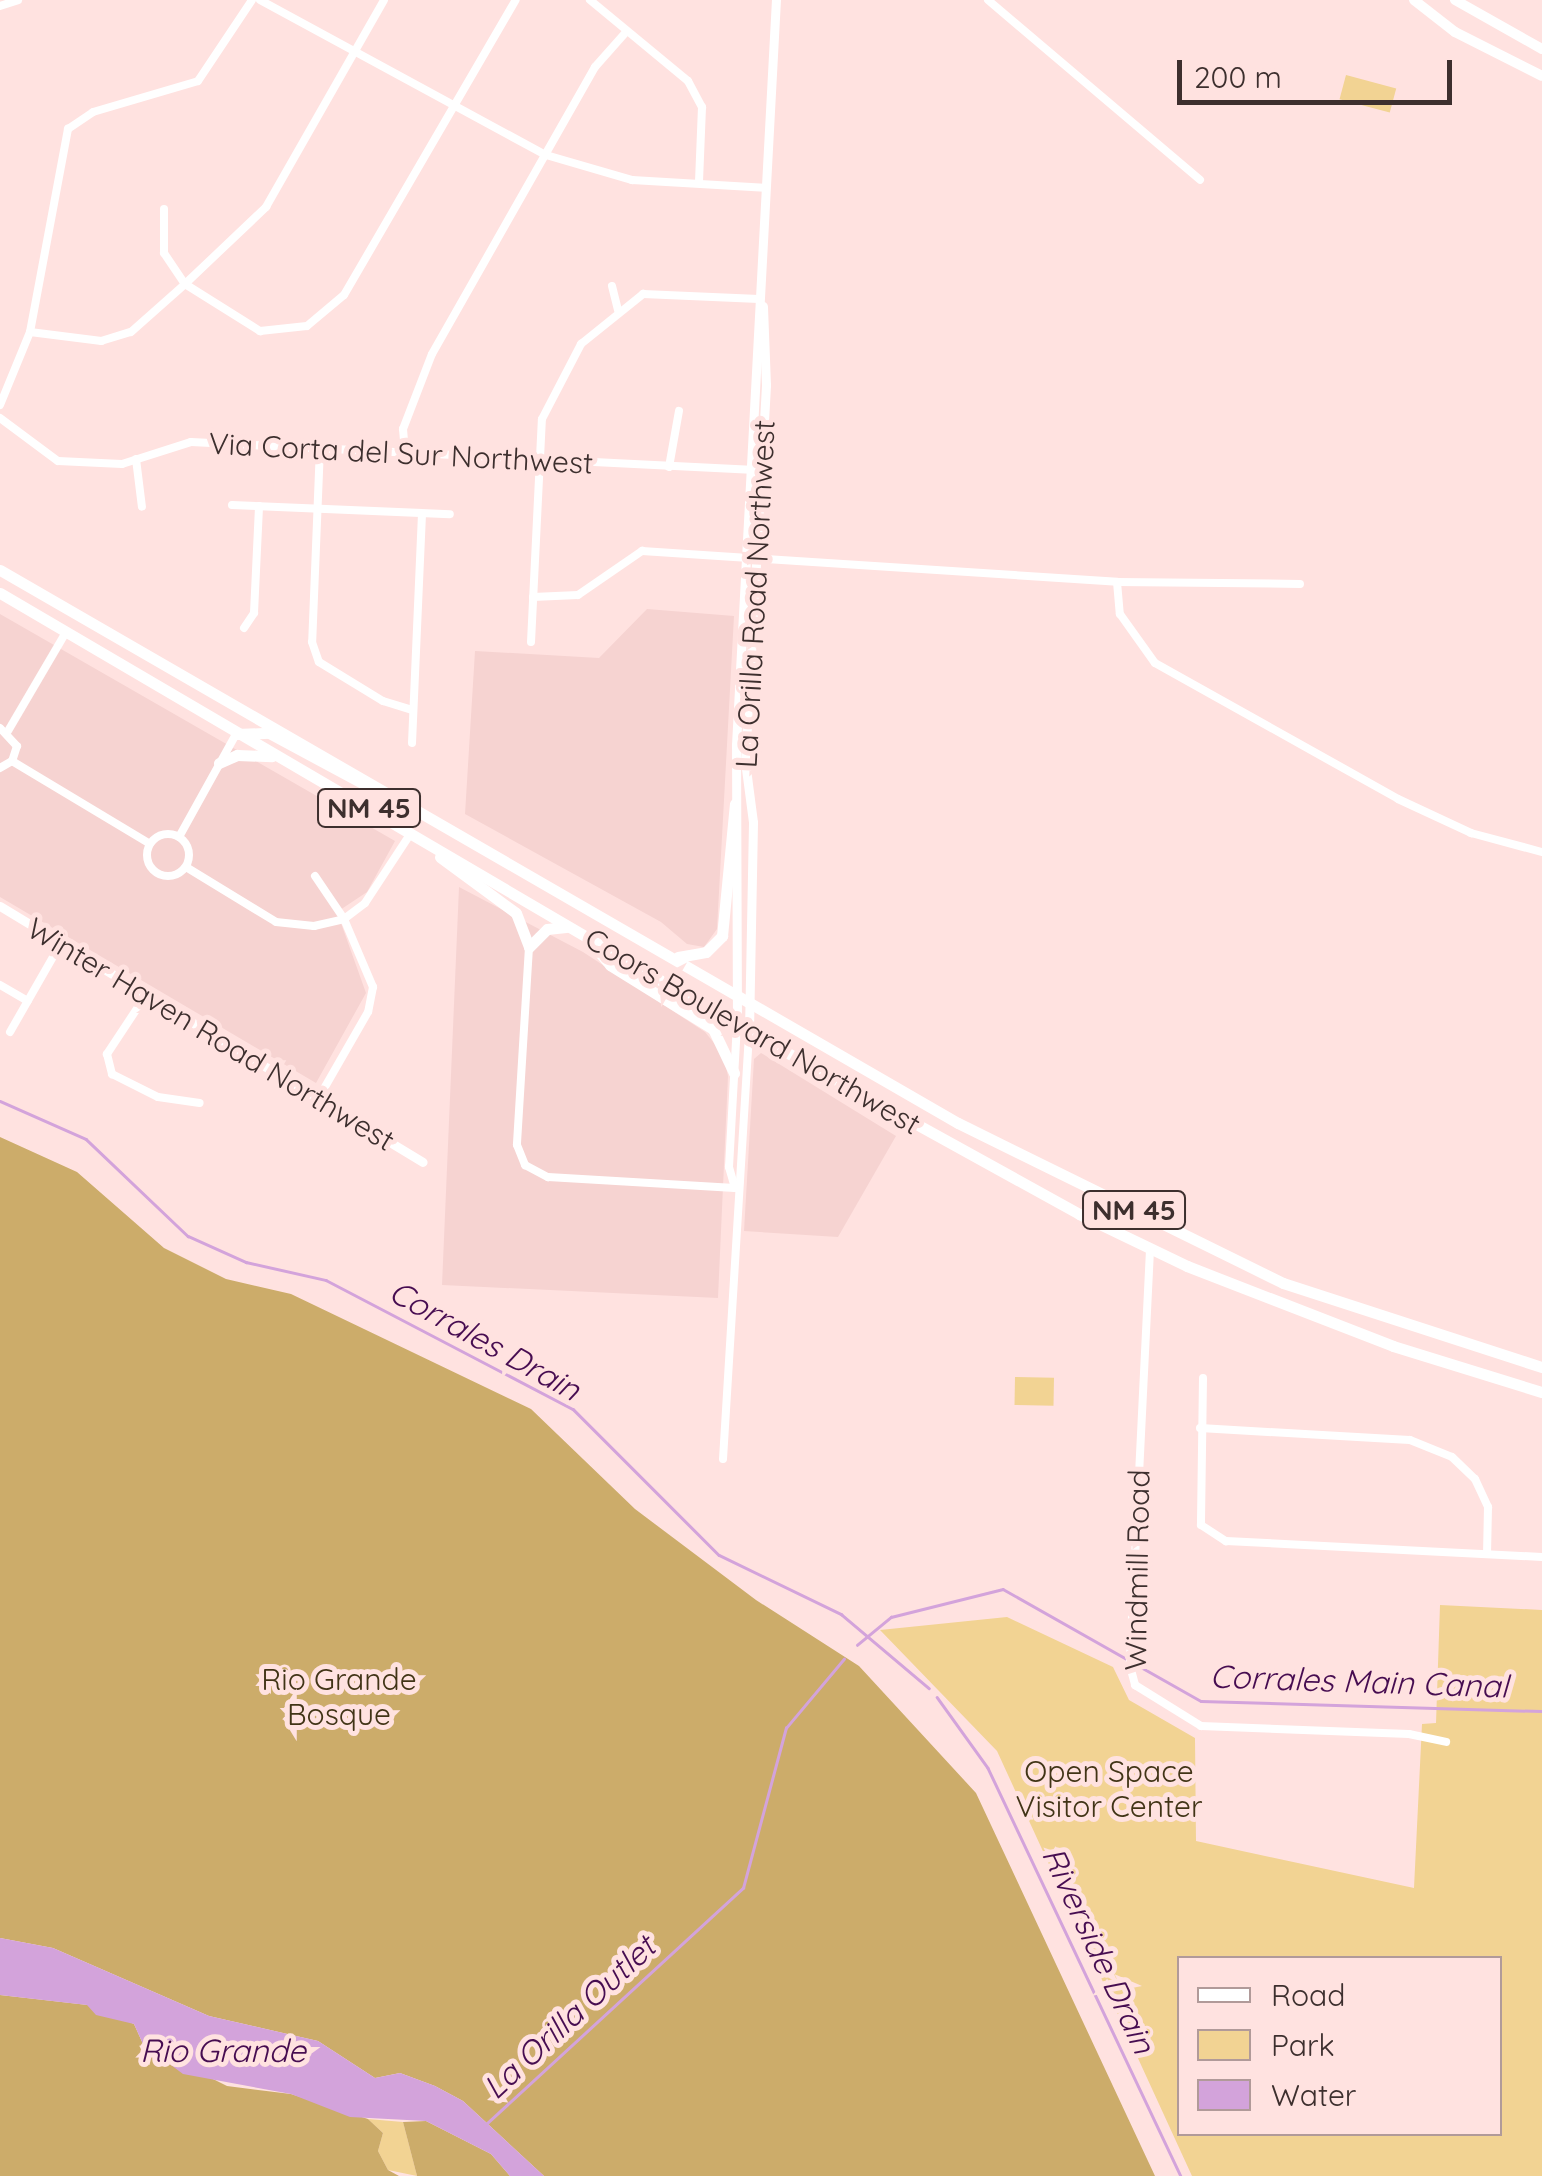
<!DOCTYPE html>
<html>
<head>
<meta charset="utf-8">
<style>
	body { margin:0 }
	#map { position:relative; width:1542px; height:2176px; overflow:hidden; background:#ffe2e0; font-family:Quicksand,sans-serif }
	div>[style] { position:absolute }
	.built>* { inset:0; background:#f6d3d1 }
	.green>* { inset:0; background:#f2d393; transform-origin:0 0 }
	.forest>* { inset:0; background:#ccac6a }
	.water>* { inset:0; background:#d3a3db }
	.stream>* { height:2.5px; margin:-1.25px; padding:0 1.25px; transform-origin:1.25px; border-radius:1.25px; background:#d3a3db }
	.minor>* { height:8px; margin:-4px; padding:0 4px; transform-origin:4px; border-radius:4px; background:#fff }
	.minor>.ring { margin:-4px; padding:0; box-sizing:content-box; background:none; border:8px solid #fff; border-radius:50% }
	.tertiary>* { height:9px; margin:-4.5px; padding:0 4.5px; transform-origin:4.5px; border-radius:4.5px; background:#fff }
	.secondary>* { height:10px; margin:-5px; padding:0 5px; transform-origin:5px; border-radius:5px; background:#fff }
	.primary>* { height:11px; margin:-5.5px; padding:0 5.5px; transform-origin:5.5px; border-radius:5.5px; background:#fff }
	span { translate:-50% -50%; white-space:nowrap; text-align:center; line-height:1.15; -webkit-text-stroke:10px #ffe2e0; paint-order:stroke }
	.shield-label span { padding:2px 8px; background:#ffe2e0; border:2px solid; border-radius:8px; -webkit-text-stroke-width:0 }
	.shield-label { font-size:28px; color:#3d2f2e; font-weight:700 }
	.street-label { font-size:30px; color:#3d2f2e }
	.park-label { font-size:30px; color:#413416 }
	.water-label { font-size:32px; color:#470d51; font-style:italic }
	.legend { position:absolute; left:1177px; top:1956px; width:325px; height:180px; box-sizing:border-box; background:#ffe2e0; border:2px solid #b19a99; margin:0; padding:12px 18px; list-style:none; font-size:30px; color:#3d2f2e }
	.legend li { display:flex; align-items:center; gap:20px; height:50px }
	.legend b { width:50px; border:2px solid #b19a99 }
	.scale { position:absolute; left:1177px; top:60px; width:275px; height:45px; box-sizing:border-box; border:5px solid #3d2f2e; border-top:0; padding-left:12px; font-size:30px; line-height:35px; white-space:nowrap; color:#3d2f2e; -webkit-text-stroke:8px #ffe2e0; paint-order:stroke }
</style>
</head>
<body>
<div id="map">
	<div class="built">
		<i style="clip-path:polygon(647px 609px,734px 616px,717px 929px,704px 947px,687px 944px,661px 922px,465px 814px,475px 651px,599px 658px)"></i>
		<i style="clip-path:polygon(0 614px,395px 841px,367px 892px,337px 912px,366px 993px,316px 1083px,0 897px)"></i>
		<i style="clip-path:polygon(459px 887px,583px 952px,705px 1032px,723px 1054px,728px 1076px,718px 1298px,442px 1285px)"></i>
		<i style="clip-path:polygon(761px 1053px,896px 1136px,838px 1237px,744px 1231px,754px 1059px)"></i>
	</div>
	<div class="green">
		<i style="left:1346px;top:75px;width:52px;height:25px;rotate:15deg"></i>
		<i style="left:1015px;top:1377px;width:39px;height:28px;rotate:1deg"></i>
		<i style="clip-path:polygon(evenodd,1440px 1605px,1542px 1610px,1542px 2176px,1192px 2176px,997px 1751px,880px 1630px,1007px 1617px,1113px 1667px,1129px 1700px,1195px 1738px,1196px 1841px,1414px 1888px,1422px 1724px,1436px 1723px,1440px 1605px,1180px 1958px,1500px 1958px,1500px 2134px,1180px 2134px,1180px 1958px)"></i>
		<i style="clip-path:polygon(368px 2119px,403px 2122px,417px 2176px,388px 2170px,378px 2151px,383px 2133px)"></i>
	</div>
	<div class="forest">
		<i style="clip-path:polygon(0 1137px,77px 1172px,164px 1248px,226px 1279px,291px 1294px,531px 1409px,635px 1509px,756px 1600px,859px 1666px,976px 1793px,1155px 2176px,544px 2176px,463px 2101px,435px 2086px,400px 2073px,375px 2078px,318px 2041px,209px 2016px,53px 1948px,0 1938px)"></i>
		<i style="clip-path:polygon(0 1995px,88px 2005px,134px 2024px,143px 2044px,227px 2086px,291px 2094px,368px 2119px,383px 2133px,378px 2151px,388px 2170px,399px 2176px,0 2176px)"></i>
		<i style="clip-path:polygon(426px 2121px,491px 2154px,510px 2176px,417px 2176px,403px 2122px)"></i>
	</div>
	<div class="water">
		<i style="clip-path:polygon(0 1938px,53px 1948px,209px 2016px,318px 2041px,375px 2078px,400px 2073px,435px 2086px,463px 2101px,544px 2176px,510px 2176px,491px 2154px,426px 2121px,350px 2117px,291px 2094px,183px 2074px,143px 2044px,134px 2024px,96px 2015px,87px 2005px,0 1995px)"></i>
	</div>
	<div class="stream">
		<i style="left:0;top:1101px;width:94px;rotate:23.8deg"></i>
		<i style="left:86px;top:1139px;width:141px;rotate:43.6deg"></i>
		<i style="left:188px;top:1236px;width:64px;rotate:24.1deg"></i>
		<i style="left:246px;top:1262px;width:82px;rotate:12.7deg"></i>
		<i style="left:326px;top:1280px;width:279px;rotate:27.6deg"></i>
		<i style="left:573px;top:1409px;width:206px;rotate:45deg"></i>
		<i style="left:719px;top:1555px;width:136px;rotate:25.8deg"></i>
		<i style="left:841px;top:1614px;width:115px;rotate:40.1deg"></i>
		<i style="left:857px;top:1645px;width:44px;rotate:-39.5deg"></i>
		<i style="left:891px;top:1617px;width:115px;rotate:-14deg"></i>
		<i style="left:1003px;top:1589px;width:227px;rotate:29.5deg"></i>
		<i style="left:1201px;top:1701px;width:341px;rotate:1.7deg"></i>
		<i style="left:937px;top:1697px;width:87px;rotate:54.3deg"></i>
		<i style="left:988px;top:1768px;width:451px;rotate:64.7deg"></i>
		<i style="left:484px;top:2126px;width:352px;rotate:-42.6deg"></i>
		<i style="left:743px;top:1888px;width:166px;rotate:-75deg"></i>
		<i style="left:786px;top:1728px;width:90px;rotate:-50deg"></i>
	</div>
	<div class="minor">
		<i style="left:260px;top:0;width:325px;rotate:28.5deg"></i>
		<i style="left:546px;top:155px;width:90px;rotate:16.2deg"></i>
		<i style="left:632px;top:180px;width:134px;rotate:3.4deg"></i>
		<i style="left:590px;top:0;width:127px;rotate:39.6deg"></i>
		<i style="left:688px;top:81px;width:30px;rotate:62deg"></i>
		<i style="left:702px;top:107px;width:76px;rotate:92.3deg"></i>
		<i style="left:988px;top:0;width:278px;rotate:40.3deg"></i>
		<i style="left:0;top:6px;width:19px;rotate:-18deg"></i>
		<i style="left:164px;top:209px;width:44px;rotate:90deg"></i>
		<i style="left:164px;top:253px;width:37px;rotate:56deg"></i>
		<i style="left:185px;top:284px;width:89px;rotate:32.1deg"></i>
		<i style="left:260px;top:331px;width:47px;rotate:-6.1deg"></i>
		<i style="left:307px;top:326px;width:48px;rotate:-40deg"></i>
		<i style="left:344px;top:295px;width:341px;rotate:-59.8deg"></i>
		<i style="left:612px;top:286px;width:25px;rotate:76deg"></i>
		<i style="left:30px;top:332px;width:72px;rotate:7.2deg"></i>
		<i style="left:101px;top:341px;width:31px;rotate:-17deg"></i>
		<i style="left:131px;top:332px;width:72px;rotate:-41.6deg"></i>
		<i style="left:185px;top:284px;width:112px;rotate:-43.5deg"></i>
		<i style="left:266px;top:207px;width:238px;rotate:-60.3deg"></i>
		<i style="left:0;top:405px;width:79px;rotate:-67.7deg"></i>
		<i style="left:30px;top:332px;width:207px;rotate:-79.4deg"></i>
		<i style="left:68px;top:129px;width:30px;rotate:-34deg"></i>
		<i style="left:93px;top:112px;width:109px;rotate:-16.4deg"></i>
		<i style="left:198px;top:81px;width:97px;rotate:-56.3deg"></i>
		<i style="left:0;top:418px;width:72px;rotate:36.6deg"></i>
		<i style="left:58px;top:461px;width:64px;rotate:2.7deg"></i>
		<i style="left:122px;top:464px;width:72px;rotate:-17.7deg"></i>
		<i style="left:191px;top:442px;width:565px;rotate:2.84deg"></i>
		<i style="left:320px;top:447px;width:195px;rotate:92.3deg"></i>
		<i style="left:312px;top:642px;width:21px;rotate:71deg"></i>
		<i style="left:319px;top:662px;width:75px;rotate:31.4deg"></i>
		<i style="left:383px;top:701px;width:31px;rotate:17deg"></i>
		<i style="left:405px;top:452px;width:23px;rotate:-95deg"></i>
		<i style="left:403px;top:429px;width:80px;rotate:-68.9deg"></i>
		<i style="left:432px;top:354px;width:330px;rotate:-60.4deg"></i>
		<i style="left:595px;top:67px;width:47px;rotate:-48.5deg"></i>
		<i style="left:136px;top:459px;width:48px;rotate:82.9deg"></i>
		<i style="left:669px;top:467px;width:57px;rotate:-79.9deg"></i>
		<i style="left:232px;top:505px;width:218px;rotate:2.4deg"></i>
		<i style="left:1117px;top:582px;width:32px;rotate:85deg"></i>
		<i style="left:1120px;top:614px;width:60px;rotate:54.5deg"></i>
		<i style="left:1155px;top:663px;width:278px;rotate:29.2deg"></i>
		<i style="left:1398px;top:799px;width:81px;rotate:25deg"></i>
		<i style="left:1471px;top:833px;width:73px;rotate:15deg"></i>
		<i style="left:533px;top:597px;width:45px;rotate:-2.5deg"></i>
		<i style="left:578px;top:595px;width:78px;rotate:-34.5deg"></i>
		<i style="left:642px;top:551px;width:476px;rotate:3.7deg"></i>
		<i style="left:1117px;top:582px;width:183px;rotate:0.6deg"></i>
		<i style="left:244px;top:628px;width:18px;rotate:-56deg"></i>
		<i style="left:254px;top:613px;width:107px;rotate:-87.3deg"></i>
		<i style="left:531px;top:642px;width:223px;rotate:-87.2deg"></i>
		<i style="left:542px;top:419px;width:85px;rotate:-62.5deg"></i>
		<i style="left:581px;top:344px;width:80px;rotate:-38.9deg"></i>
		<i style="left:643px;top:294px;width:116px;rotate:2.5deg"></i>
		<i style="left:0;top:728px;width:25px;rotate:47deg"></i>
		<i style="left:17px;top:746px;width:16px;rotate:108deg"></i>
		<i style="left:12px;top:761px;width:14px;rotate:150deg"></i>
		<i style="left:8px;top:731px;width:113px;rotate:-59.6deg"></i>
		<i style="left:412px;top:743px;width:227px;rotate:-87.5deg"></i>
		<i style="left:12px;top:761px;width:161px;rotate:31deg"></i>
		<i class="ring" style="left:147px;top:834px;width:34px;height:34px"></i>
		<i style="left:179px;top:837px;width:118px;rotate:-61deg"></i>
		<i style="left:186px;top:867px;width:105px;rotate:31.4deg"></i>
		<i style="left:276px;top:922px;width:38px;rotate:6deg"></i>
		<i style="left:314px;top:926px;width:31px;rotate:-13deg"></i>
		<i style="left:344px;top:919px;width:26px;rotate:-37deg"></i>
		<i style="left:365px;top:903px;width:84px;rotate:-56.7deg"></i>
		<i style="left:315px;top:876px;width:52px;rotate:56deg"></i>
		<i style="left:344px;top:919px;width:74px;rotate:66.9deg"></i>
		<i style="left:373px;top:987px;width:25px;rotate:101deg"></i>
		<i style="left:368px;top:1012px;width:100px;rotate:119.9deg"></i>
		<i style="left:529px;top:947px;width:198px;rotate:93.5deg"></i>
		<i style="left:517px;top:1145px;width:22px;rotate:68deg"></i>
		<i style="left:525px;top:1165px;width:26px;rotate:28deg"></i>
		<i style="left:548px;top:1177px;width:187px;rotate:3.4deg"></i>
		<i style="left:0;top:985px;width:32px;rotate:30deg"></i>
		<i style="left:146px;top:995px;width:71px;rotate:123.5deg"></i>
		<i style="left:107px;top:1054px;width:21px;rotate:76deg"></i>
		<i style="left:112px;top:1074px;width:51px;rotate:26.6deg"></i>
		<i style="left:158px;top:1097px;width:42px;rotate:8.1deg"></i>
		<i style="left:10px;top:1032px;width:103px;rotate:-60.2deg"></i>
		<i style="left:735px;top:1188px;width:22px;rotate:-106deg"></i>
		<i style="left:729px;top:1167px;width:142px;rotate:-86.8deg"></i>
		<i style="left:1150px;top:1250px;width:416px;rotate:92.8deg"></i>
		<i style="left:1130px;top:1666px;width:20px;rotate:75deg"></i>
		<i style="left:1135px;top:1685px;width:78px;rotate:31.8deg"></i>
		<i style="left:1201px;top:1726px;width:208px;rotate:2.2deg"></i>
		<i style="left:1409px;top:1734px;width:38px;rotate:12deg"></i>
		<i style="left:1203px;top:1378px;width:147px;rotate:90.8deg"></i>
		<i style="left:1201px;top:1525px;width:30px;rotate:33deg"></i>
		<i style="left:1226px;top:1541px;width:316px;rotate:2.9deg"></i>
		<i style="left:1200px;top:1428px;width:210px;rotate:3.3deg"></i>
		<i style="left:1410px;top:1440px;width:45px;rotate:22deg"></i>
		<i style="left:1452px;top:1457px;width:32px;rotate:44deg"></i>
		<i style="left:1475px;top:1479px;width:31px;rotate:65deg"></i>
		<i style="left:1488px;top:1507px;width:47px;rotate:91.2deg"></i>
		<i style="left:723px;top:1459px;width:429px;rotate:-86.5deg"></i>
	</div>
	<div class="tertiary">
		<i style="left:0;top:906px;width:494px;rotate:31.2deg"></i>
		<i style="left:737px;top:1025px;width:280px;rotate:-90.2deg"></i>
		<i style="left:736px;top:745px;width:746px;rotate:-86.93deg"></i>
		<i style="left:749px;top:1031px;width:209px;rotate:-88.9deg"></i>
		<i style="left:753px;top:822px;width:62px;rotate:-97.5deg"></i>
		<i style="left:745px;top:761px;width:377px;rotate:-86.8deg"></i>
		<i style="left:766px;top:385px;width:79px;rotate:-92.2deg"></i>
	</div>
	<div class="secondary">
		<i style="left:1414px;top:0;width:52px;rotate:38deg"></i>
		<i style="left:1455px;top:32px;width:97px;rotate:26.8deg"></i>
		<i style="left:1455px;top:0;width:100px;rotate:29.4deg"></i>
	</div>
	<div class="primary">
		<i style="left:0;top:570px;width:1106px;rotate:30deg"></i>
		<i style="left:958px;top:1123px;width:362px;rotate:26.2deg"></i>
		<i style="left:1283px;top:1283px;width:272px;rotate:18deg"></i>
		<i style="left:0;top:593px;width:854px;rotate:30.38deg"></i>
		<i style="left:737px;top:1025px;width:391px;rotate:28.9deg"></i>
		<i style="left:1079px;top:1214px;width:120px;rotate:25.7deg"></i>
		<i style="left:1187px;top:1266px;width:221px;rotate:21.2deg"></i>
		<i style="left:1393px;top:1346px;width:156px;rotate:17.2deg"></i>
		<i style="left:236px;top:734px;width:33px;rotate:-2deg"></i>
		<i style="left:269px;top:733px;width:171px;rotate:28.2deg"></i>
		<i style="left:219px;top:763px;width:20px;rotate:-24deg"></i>
		<i style="left:237px;top:755px;width:35px;rotate:2deg"></i>
		<i style="left:440px;top:857px;width:94px;rotate:36.4deg"></i>
		<i style="left:516px;top:913px;width:36px;rotate:69deg"></i>
		<i style="left:592px;top:944px;width:28px;rotate:49deg"></i>
		<i style="left:610px;top:965px;width:121px;rotate:31.9deg"></i>
		<i style="left:713px;top:1029px;width:49px;rotate:64.5deg"></i>
		<i style="left:529px;top:947px;width:25px;rotate:-45deg"></i>
		<i style="left:547px;top:929px;width:19px;rotate:-6deg"></i>
		<i style="left:678px;top:957px;width:28px;rotate:-10deg"></i>
		<i style="left:706px;top:952px;width:23px;rotate:-45deg"></i>
		<i style="left:722px;top:936px;width:133px;rotate:-84.4deg"></i>
	</div>
	<div class="shield-label">
		<span style="left:369px;top:808px">NM 45</span>
		<span style="left:1134px;top:1210px">NM 45</span>
	</div>
	<div class="street-label">
		<span style="left:401px;top:453px;rotate:3deg">Via Corta del Sur Northwest</span>
		<span style="left:755px;top:594px;rotate:-87deg">La Orilla Road Northwest</span>
		<span style="left:753px;top:1031px;rotate:30deg">Coors Boulevard Northwest</span>
		<span style="left:211px;top:1034px;rotate:31deg">Winter Haven Road Northwest</span>
		<span style="left:1137px;top:1570px;rotate:-89deg">Windmill Road</span>
	</div>
	<div class="park-label">
		<span style="left:339px;top:1696px">Rio Grande<br>Bosque</span>
		<span style="left:1109px;top:1788px">Open Space<br>Visitor Center</span>
	</div>
	<div class="water-label">
		<span style="left:485px;top:1340px;rotate:29deg">Corrales Drain</span>
		<span style="left:1359px;top:1681px;rotate:2deg">Corrales Main Canal</span>
		<span style="left:1099px;top:1950px;rotate:65deg">Riverside Drain</span>
		<span style="left:569px;top:2017px;rotate:-43deg">La Orilla Outlet</span>
		<span style="left:223px;top:2050px">Rio Grande</span>
	</div>
	<ul class="legend">
	<li><b style="height:12px;background:#fff"></b>Road</li>
	<li><b style="height:28px;background:#f2d393"></b>Park</li>
	<li><b style="height:28px;background:#d3a3db"></b>Water</li>
	</ul>
	<div class="scale">200 m</div>
</div>
</body>
</html>
